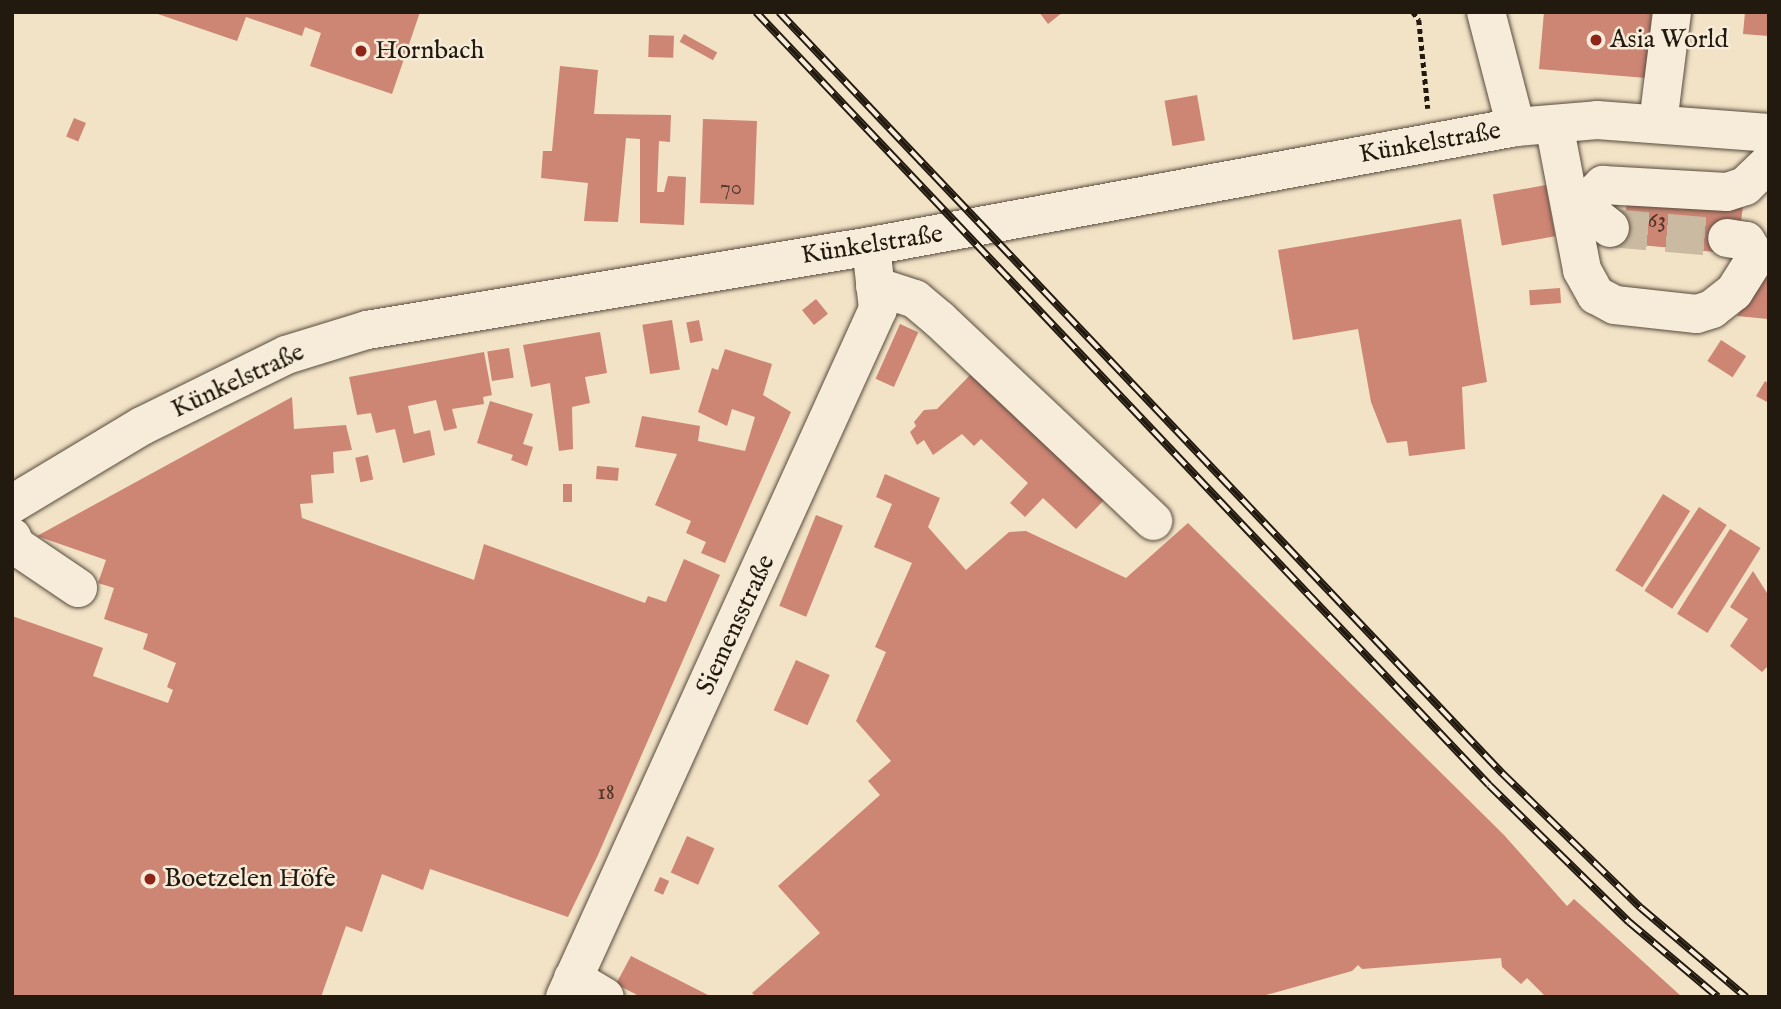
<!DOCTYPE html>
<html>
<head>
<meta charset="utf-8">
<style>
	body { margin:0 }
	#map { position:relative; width:1781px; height:1009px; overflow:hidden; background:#f2e2c6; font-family:"IM FELL English",serif }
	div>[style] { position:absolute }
	.building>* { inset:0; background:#cd8574; transform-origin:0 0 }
	.minor-tunnel>* { height:38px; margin-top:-19px; transform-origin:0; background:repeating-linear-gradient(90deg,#c9baa1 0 38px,transparent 0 57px) }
	.path>* { height:4.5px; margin-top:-2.25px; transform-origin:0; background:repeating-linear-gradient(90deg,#231a0f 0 5px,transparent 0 8.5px) }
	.roads { filter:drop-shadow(0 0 2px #574c3d) drop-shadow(0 0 2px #574c3d) }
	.minor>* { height:38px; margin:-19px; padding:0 19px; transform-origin:19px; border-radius:19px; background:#f7ecda }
	.rail>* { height:8px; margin-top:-4px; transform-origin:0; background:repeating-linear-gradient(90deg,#f7ecda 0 16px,#231a0f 0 32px); box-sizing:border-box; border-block:2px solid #231a0f }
	.dots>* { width:19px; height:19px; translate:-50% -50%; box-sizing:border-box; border:4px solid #f7ecda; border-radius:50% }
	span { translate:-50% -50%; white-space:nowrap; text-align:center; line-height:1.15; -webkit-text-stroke:5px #f7ecda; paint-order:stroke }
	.number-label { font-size:23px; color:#4e3528 }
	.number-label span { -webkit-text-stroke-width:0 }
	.poi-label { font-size:26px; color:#231a0f }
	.left { translate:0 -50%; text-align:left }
	.street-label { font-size:26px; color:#231a0f }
	.frame { position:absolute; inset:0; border:14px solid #231a0f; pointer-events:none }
</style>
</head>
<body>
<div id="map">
	<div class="building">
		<i style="clip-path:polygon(420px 12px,392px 94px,310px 66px,321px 33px,305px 27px,302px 36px,246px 17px,237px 41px,155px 13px)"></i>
		<i style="clip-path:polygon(1039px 12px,1063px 12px,1048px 24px)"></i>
		<i style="clip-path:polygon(1544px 12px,1652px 12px,1646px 78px,1539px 69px)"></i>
		<i style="clip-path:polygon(1745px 12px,1769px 12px,1769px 36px,1743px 34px)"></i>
		<i style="left:684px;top:34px;width:38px;height:9px;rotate:29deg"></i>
		<i style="left:649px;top:35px;width:25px;height:22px;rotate:2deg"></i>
		<i style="clip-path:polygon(560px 66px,598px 70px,594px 114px,671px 115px,670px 142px,659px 141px,657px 192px,664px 192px,668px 176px,686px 177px,684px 225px,640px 223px,640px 139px,626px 138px,618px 222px,584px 221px,588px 183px,541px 178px,543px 151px,552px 151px)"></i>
		<i style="left:1197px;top:95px;width:46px;height:33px;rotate:80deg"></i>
		<i style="left:74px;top:118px;width:13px;height:20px;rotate:23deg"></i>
		<i style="left:703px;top:119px;width:54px;height:84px;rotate:2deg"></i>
		<i style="left:1546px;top:185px;width:52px;height:54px;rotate:80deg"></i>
		<i style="clip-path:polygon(1627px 196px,1743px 206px,1741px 221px,1726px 253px,1608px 242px,1611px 209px,1626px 211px)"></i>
		<i style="clip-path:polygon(1461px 219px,1487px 382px,1462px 387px,1465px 449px,1409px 456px,1407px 441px,1387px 443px,1371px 402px,1358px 329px,1293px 340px,1278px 250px)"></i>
		<i style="clip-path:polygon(1764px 240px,1769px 241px,1768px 319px,1737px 316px,1761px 279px)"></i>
		<i style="left:1560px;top:288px;width:15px;height:31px;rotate:86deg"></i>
		<i style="left:816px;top:299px;width:19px;height:18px;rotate:51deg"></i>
		<i style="left:672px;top:320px;width:50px;height:30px;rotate:81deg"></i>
		<i style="left:699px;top:320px;width:21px;height:13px;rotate:79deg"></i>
		<i style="left:900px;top:324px;width:20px;height:60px;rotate:24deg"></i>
		<i style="clip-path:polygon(600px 332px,607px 373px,585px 377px,590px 403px,572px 407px,573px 449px,559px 451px,550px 383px,531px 387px,523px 345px)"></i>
		<i style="left:1721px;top:340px;width:30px;height:25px;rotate:33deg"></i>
		<i style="left:509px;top:348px;width:30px;height:22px;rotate:81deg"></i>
		<i style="clip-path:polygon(725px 349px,772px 364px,763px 395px,791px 412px,725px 563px,701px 553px,706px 542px,686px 533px,691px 521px,655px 505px,677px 454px,635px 447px,642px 416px,700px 426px,698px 441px,745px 451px,755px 417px,732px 409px,727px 426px,698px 412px,712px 368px,718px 370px)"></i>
		<i style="clip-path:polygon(484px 352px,492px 395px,483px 397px,484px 404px,452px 409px,457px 428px,444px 431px,436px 400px,408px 406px,414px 434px,430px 430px,435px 455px,403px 463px,395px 429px,376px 433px,371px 413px,357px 415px,349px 377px)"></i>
		<i style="clip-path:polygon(974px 371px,1106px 498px,1076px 529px,1043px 498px,1025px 517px,1010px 503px,1028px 483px,981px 439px,974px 446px,962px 434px,933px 455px,924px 440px,917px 445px,910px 432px,916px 426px,914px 422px,924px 410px,937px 409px)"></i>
		<i style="clip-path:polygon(1765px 381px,1769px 384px,1769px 403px,1756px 396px)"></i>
		<i style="clip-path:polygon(292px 397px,294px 429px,346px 425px,352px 450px,333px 452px,334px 473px,311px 475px,313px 503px,300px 504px,302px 518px,474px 580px,484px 544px,645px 603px,648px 596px,666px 602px,684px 559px,720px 575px,598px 855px,568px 917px,430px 869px,423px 890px,382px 874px,362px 932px,346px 926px,321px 997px,12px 997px,12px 616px,103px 648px,93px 676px,168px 703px,173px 690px,167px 687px,176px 663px,143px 649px,148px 634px,104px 619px,114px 588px,98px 583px,106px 560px,37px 536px)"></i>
		<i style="clip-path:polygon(490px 401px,533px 414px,523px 444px,533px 447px,527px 466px,511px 460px,513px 455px,477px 443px)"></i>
		<i style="left:368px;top:455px;width:25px;height:13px;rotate:78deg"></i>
		<i style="left:597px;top:466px;width:22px;height:13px;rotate:5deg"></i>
		<i style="clip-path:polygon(885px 474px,940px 498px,928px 527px,966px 570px,1009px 532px,1026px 531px,1126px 578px,1188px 523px,1504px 835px,1567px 906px,1574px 899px,1682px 997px,1546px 997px,1527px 978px,1521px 984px,1502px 967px,1501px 958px,1362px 969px,1358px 965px,1352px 971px,1259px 997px,756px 997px,752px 993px,820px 933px,778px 886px,880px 795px,868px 781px,891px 761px,856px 721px,886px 652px,875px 647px,912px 563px,874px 547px,892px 504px,876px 497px)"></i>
		<i style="left:563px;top:484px;width:9px;height:18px"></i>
		<i style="left:1663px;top:494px;width:32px;height:90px;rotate:32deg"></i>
		<i style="left:1699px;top:507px;width:33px;height:100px;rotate:33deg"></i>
		<i style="left:816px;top:515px;width:29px;height:98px;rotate:22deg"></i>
		<i style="left:1730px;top:529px;width:36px;height:100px;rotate:32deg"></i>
		<i style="clip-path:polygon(1753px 571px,1769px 596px,1769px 665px,1762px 672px,1730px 646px,1748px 619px,1730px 607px)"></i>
		<i style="left:796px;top:660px;width:37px;height:55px;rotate:24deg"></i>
		<i style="left:687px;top:836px;width:30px;height:40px;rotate:24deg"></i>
		<i style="left:660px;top:877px;width:10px;height:15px;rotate:24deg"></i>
		<i style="clip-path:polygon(631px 956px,712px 997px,641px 997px,616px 984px)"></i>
	</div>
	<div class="minor-tunnel">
		<i style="left:1610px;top:228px;width:117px;rotate:4.9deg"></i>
	</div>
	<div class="path">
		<i style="left:1413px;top:12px;width:10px;rotate:53deg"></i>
		<i style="left:1419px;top:20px;width:89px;rotate:84.2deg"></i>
	</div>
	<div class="roads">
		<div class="minor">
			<i style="left:1486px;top:12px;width:119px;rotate:75.4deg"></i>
			<i style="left:1658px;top:123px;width:112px;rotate:-82.8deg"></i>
			<i style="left:1554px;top:124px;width:149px;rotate:79.1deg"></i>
			<i style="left:1582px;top:270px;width:29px;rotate:61deg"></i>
			<i style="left:1596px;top:295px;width:21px;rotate:28deg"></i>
			<i style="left:1615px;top:305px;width:82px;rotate:6.3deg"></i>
			<i style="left:1697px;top:314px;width:16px;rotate:-18deg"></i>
			<i style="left:1712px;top:309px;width:28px;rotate:-38deg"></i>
			<i style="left:1734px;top:292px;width:41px;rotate:-57.8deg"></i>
			<i style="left:1756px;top:257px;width:19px;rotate:-122deg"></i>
			<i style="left:1746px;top:241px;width:19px;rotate:-171deg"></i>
			<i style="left:1610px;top:228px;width:28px;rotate:-142deg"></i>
			<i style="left:1588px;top:211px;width:10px;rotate:-96deg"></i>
			<i style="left:1587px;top:201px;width:23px;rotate:-45deg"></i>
			<i style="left:1603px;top:185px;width:124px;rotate:3.2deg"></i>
			<i style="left:1727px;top:192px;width:19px;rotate:-18deg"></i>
			<i style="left:1745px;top:186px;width:33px;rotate:-44deg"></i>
			<i style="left:875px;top:286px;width:42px;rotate:18deg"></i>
			<i style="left:915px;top:299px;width:33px;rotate:40deg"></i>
			<i style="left:940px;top:320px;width:293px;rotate:43.3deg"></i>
			<i style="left:12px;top:504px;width:152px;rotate:-31deg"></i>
			<i style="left:142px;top:426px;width:161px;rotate:-26.2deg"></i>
			<i style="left:286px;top:355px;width:85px;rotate:-17.2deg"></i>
			<i style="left:367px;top:330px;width:511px;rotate:-9.46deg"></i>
			<i style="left:871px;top:246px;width:656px;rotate:-10.45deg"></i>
			<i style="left:1516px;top:127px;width:81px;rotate:-4.9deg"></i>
			<i style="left:1597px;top:120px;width:172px;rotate:4.3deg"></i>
			<i style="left:12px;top:537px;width:10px;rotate:66deg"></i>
			<i style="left:16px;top:546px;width:75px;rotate:34.1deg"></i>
			<i style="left:573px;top:978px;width:37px;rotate:31deg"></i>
			<i style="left:565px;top:997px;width:756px;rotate:-65.54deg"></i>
			<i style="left:878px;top:309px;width:63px;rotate:-96.3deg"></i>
		</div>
	</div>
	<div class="rail">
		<i style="left:756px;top:12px;width:1065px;rotate:46.52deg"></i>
		<i style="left:1489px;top:785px;width:196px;rotate:44.4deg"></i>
		<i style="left:1629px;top:922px;width:116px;rotate:40.1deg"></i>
		<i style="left:779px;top:12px;width:1050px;rotate:46.47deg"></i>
		<i style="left:1502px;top:773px;width:194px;rotate:44.2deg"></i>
		<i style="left:1641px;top:908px;width:138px;rotate:40.3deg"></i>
	</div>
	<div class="dots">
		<i style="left:1596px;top:40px;background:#8f2418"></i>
		<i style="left:361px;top:51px;background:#8f2418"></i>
		<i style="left:150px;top:879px;background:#8f2418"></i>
	</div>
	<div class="number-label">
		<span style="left:731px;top:188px">70</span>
		<span style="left:1657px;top:221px">63</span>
		<span style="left:606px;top:793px">18</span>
	</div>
	<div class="poi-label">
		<span class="left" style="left:1610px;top:40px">Asia World</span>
		<span class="left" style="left:375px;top:51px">Hornbach</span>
		<span class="left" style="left:164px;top:879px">Boetzelen Höfe</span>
	</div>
	<div class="street-label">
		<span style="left:1430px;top:143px;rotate:-10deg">Künkelstraße</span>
		<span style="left:872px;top:245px;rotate:-9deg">Künkelstraße</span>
		<span style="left:238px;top:381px;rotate:-25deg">Künkelstraße</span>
		<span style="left:736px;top:625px;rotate:-65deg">Siemensstraße</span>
	</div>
	<div class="frame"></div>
</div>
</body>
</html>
